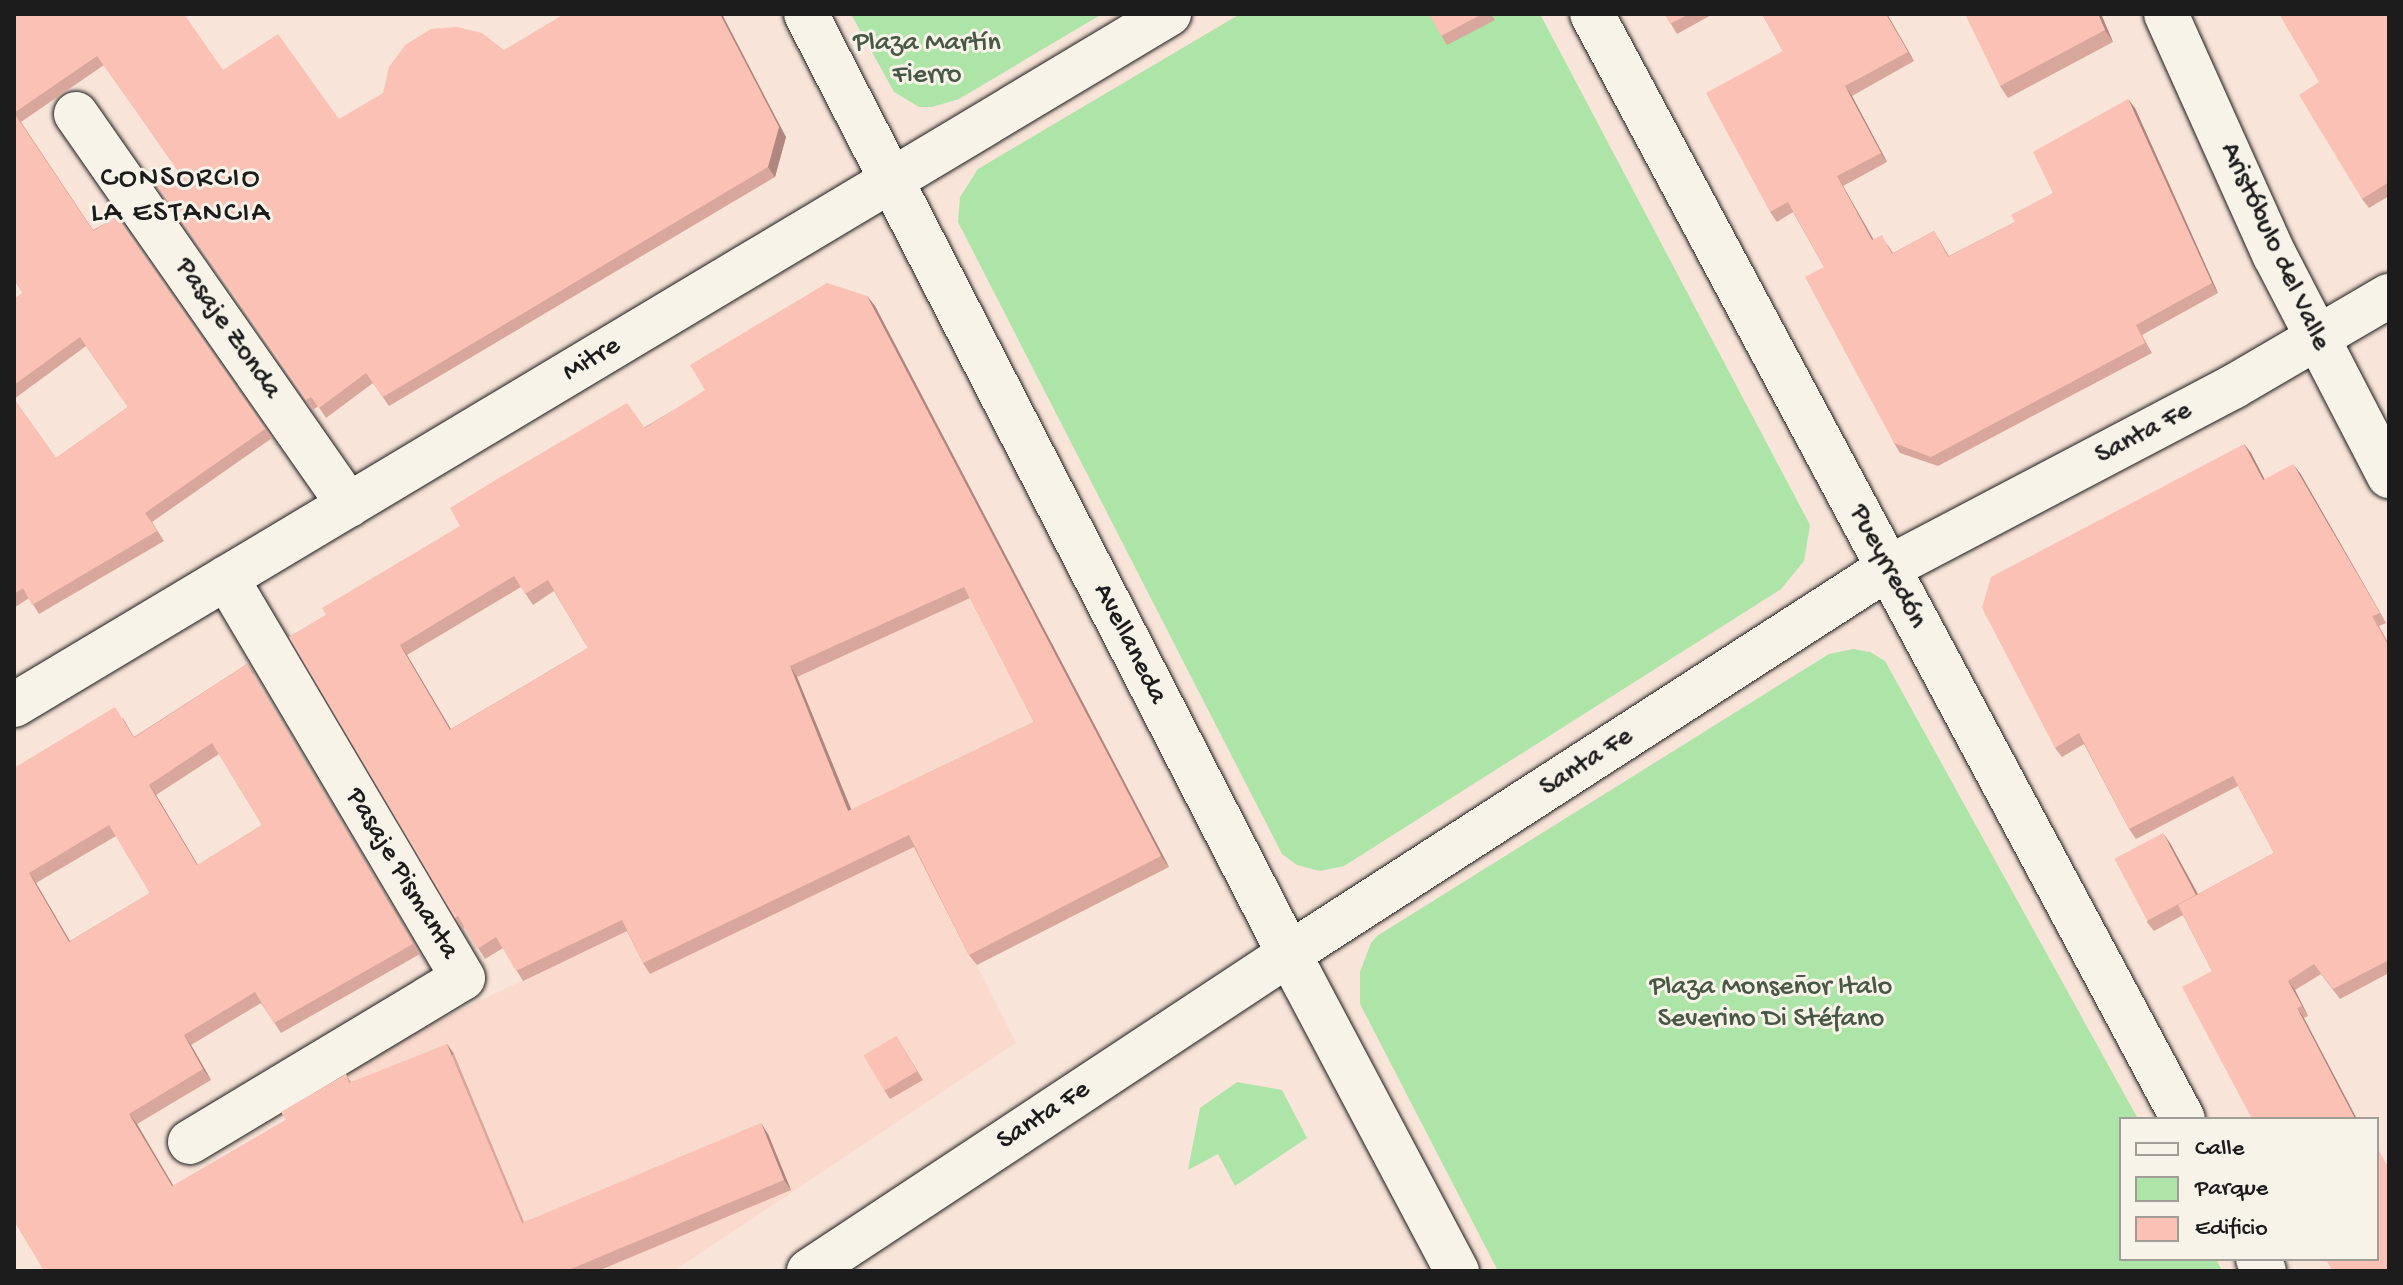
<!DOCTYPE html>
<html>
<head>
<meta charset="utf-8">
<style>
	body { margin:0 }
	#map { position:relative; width:2403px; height:1285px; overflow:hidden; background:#f8e4d8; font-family:"Gochi Hand",sans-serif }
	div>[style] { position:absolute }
	.built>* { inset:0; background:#f9dacd }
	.green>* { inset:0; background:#ade4a7 }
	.roads { filter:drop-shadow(0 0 2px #1c1c1c) drop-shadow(0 0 2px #1c1c1c) }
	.street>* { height:44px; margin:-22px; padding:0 22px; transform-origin:22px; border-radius:22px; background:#f7f3e8 }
	.wall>* { inset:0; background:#d8a69b }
	.shaded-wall>* { inset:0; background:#b0877e; transform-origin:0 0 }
	.building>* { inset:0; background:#fbc1b4; transform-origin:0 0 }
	span { translate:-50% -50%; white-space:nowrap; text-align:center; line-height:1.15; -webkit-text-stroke:6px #f7f3e8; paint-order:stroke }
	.park-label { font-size:28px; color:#485846 }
	.street-label { font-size:28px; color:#1c1c1c }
	.neighbourhood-label { font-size:30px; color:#1c1c1c; letter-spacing:2px }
	.frame { position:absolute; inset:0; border:16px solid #1c1c1c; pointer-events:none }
	.legend { position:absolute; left:2119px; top:1117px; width:260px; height:144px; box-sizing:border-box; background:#f7f3e8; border:2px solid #9f9d96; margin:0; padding:10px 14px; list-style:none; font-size:24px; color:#1c1c1c }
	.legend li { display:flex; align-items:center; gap:16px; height:40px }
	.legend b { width:40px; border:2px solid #9f9d96 }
</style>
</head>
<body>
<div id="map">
	<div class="built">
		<i style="clip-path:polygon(894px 344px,1087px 710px,895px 803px,1016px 1043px,674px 1271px,430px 1271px,349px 1076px,359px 1059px,699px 896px)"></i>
	</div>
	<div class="green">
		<i style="clip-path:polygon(851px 14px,1102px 14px,959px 99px,932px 107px,919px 107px,894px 92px)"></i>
		<i style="clip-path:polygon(1240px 14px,1540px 14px,1810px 525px,1804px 561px,1781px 589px,1344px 866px,1320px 871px,1297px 865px,1282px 854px,958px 222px,960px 197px,978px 169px)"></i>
		<i style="clip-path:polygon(1853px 649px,1870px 652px,1885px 661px,2138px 1119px,2121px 1119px,2121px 1259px,2216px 1259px,2222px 1271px,1498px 1271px,1360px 1004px,1360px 972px,1371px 943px,1377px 936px,1829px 654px)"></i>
		<i style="clip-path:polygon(1237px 1082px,1282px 1090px,1307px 1138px,1235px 1186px,1218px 1154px,1188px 1170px,1200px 1108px)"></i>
	</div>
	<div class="roads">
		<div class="street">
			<i style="left:806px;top:14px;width:1057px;rotate:62.8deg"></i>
			<i style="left:1289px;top:954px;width:359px;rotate:62.1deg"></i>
			<i style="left:1592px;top:14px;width:1253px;rotate:61.86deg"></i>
			<i style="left:2166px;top:14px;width:265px;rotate:65.8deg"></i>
			<i style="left:2275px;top:256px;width:248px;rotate:62.6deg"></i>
			<i style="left:76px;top:114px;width:477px;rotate:55.1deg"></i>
			<i style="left:14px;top:705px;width:1346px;rotate:-30.89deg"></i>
			<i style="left:190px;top:1142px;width:318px;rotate:-31deg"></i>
			<i style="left:463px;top:978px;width:465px;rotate:-120.6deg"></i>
			<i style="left:2258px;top:1259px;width:13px;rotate:63deg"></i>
			<i style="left:809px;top:1271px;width:575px;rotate:-33.44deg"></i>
			<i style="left:1289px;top:954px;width:713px;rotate:-32.8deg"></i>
			<i style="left:1888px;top:568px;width:390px;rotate:-27.7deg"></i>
			<i style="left:2233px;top:387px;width:181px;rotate:-30.3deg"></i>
		</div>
	</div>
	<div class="wall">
		<i style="clip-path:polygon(evenodd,14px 14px,223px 70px,339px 119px,504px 50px,786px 137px,775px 177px,389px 406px,373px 383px,326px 418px,318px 406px,313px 410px,158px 187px,179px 172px,104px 65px,21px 122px,93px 230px,117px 217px,272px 438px,152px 522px,164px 541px,39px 614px,29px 598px,14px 608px,14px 299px,23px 293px,14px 280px,14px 14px,86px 346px,128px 407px,56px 458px,14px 399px,86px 346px)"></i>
		<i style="clip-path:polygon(1429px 14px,1491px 14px,1495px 20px,1447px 45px)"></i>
		<i style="clip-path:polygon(1665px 14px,1713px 14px,1677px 34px)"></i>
		<i style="clip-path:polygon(1762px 14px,1887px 14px,1914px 61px,1852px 96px,1887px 162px,1843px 186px,1874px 240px,1888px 245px,1893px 253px,1934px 231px,1949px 256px,2015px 222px,2053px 193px,2135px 108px,2218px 293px,2142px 335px,2152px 353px,1938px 466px,1900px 453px,1894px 443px,1824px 267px,1793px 212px,1777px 222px,1770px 212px,1783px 51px)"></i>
		<i style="clip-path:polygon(2101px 14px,2113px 42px,2008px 98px,2000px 86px)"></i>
		<i style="clip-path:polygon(2389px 14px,2389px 196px,2369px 208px,2362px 199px,2319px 82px)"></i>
		<i style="clip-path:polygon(evenodd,867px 296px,875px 306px,1169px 867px,977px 965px,969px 955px,914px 847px,650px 974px,643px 963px,627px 931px,523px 981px,503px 948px,485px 959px,465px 927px,463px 929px,455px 918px,289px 637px,867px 296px,521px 587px,533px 605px,554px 591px,588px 648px,451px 729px,407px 655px,521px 587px,867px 296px,970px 598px,1034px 722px,851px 810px,797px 677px,970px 598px)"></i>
		<i style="clip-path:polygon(2244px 444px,2251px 453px,2265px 480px,2300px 473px,2386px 623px,2379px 626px,2389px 644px,2389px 973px,2340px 999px,2321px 974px,2295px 990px,2308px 1016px,2304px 1018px,2212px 971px,2183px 915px,2154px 931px,2147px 922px,2170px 843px,2198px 894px,2274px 853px,2238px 786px,2136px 839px,2129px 829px,2084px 744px,2062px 757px,2055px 748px)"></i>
		<i style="clip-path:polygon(evenodd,247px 664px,420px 954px,281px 1033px,261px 1003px,191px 1045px,211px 1080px,137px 1124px,173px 1186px,286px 1120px,346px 1074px,351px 1082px,454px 1054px,524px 1222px,768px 1134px,791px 1190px,598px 1271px,44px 1271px,14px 768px,123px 718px,134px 737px,247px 664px,219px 754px,262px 825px,198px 865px,156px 795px,219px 754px,247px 664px,116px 836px,150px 893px,70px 941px,36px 883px,116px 836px)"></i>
		<i style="clip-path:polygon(896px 1036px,923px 1080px,890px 1099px,884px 1090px)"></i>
	</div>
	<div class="shaded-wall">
		<i style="clip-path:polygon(720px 14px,722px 14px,786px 137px,775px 177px,768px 167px)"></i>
		<i style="clip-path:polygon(1886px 14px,1887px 14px,1914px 61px,1908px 52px)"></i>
		<i style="clip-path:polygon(2098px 14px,2101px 14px,2113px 42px,2105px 30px)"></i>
		<i style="clip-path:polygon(1845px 86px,1852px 96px,1887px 162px,1881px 153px)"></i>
		<i style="clip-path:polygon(2128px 99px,2135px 108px,2218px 293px,2212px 283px)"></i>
		<i style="clip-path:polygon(1837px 176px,1843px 186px,1879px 250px,1872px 240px)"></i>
		<i style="clip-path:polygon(867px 296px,875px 306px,1169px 867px,1161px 856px)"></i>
		<i style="clip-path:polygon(2244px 444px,2251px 453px,2270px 490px,2263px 480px)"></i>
		<i style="clip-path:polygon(2293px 464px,2300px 473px,2386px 623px,2380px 613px)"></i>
		<i style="clip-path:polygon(400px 645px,407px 655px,457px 740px,450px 730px)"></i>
		<i style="left:247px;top:664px;width:12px;height:326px;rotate:55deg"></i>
		<i style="clip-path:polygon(790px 666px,797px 677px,856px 821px,848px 811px)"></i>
		<i style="clip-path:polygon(149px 785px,156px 795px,204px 876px,197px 865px)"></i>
		<i style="clip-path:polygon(2163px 833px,2170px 843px,2203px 904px,2196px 895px)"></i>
		<i style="clip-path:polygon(29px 873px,36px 883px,76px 952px,69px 942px)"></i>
		<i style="clip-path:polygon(2288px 981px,2295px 990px,2308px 1016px,2302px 1006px)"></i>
		<i style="clip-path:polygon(2297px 1008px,2304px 1018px,2357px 1119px,2355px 1119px)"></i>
		<i style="clip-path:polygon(184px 1035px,191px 1045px,211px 1080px,203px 1069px)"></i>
		<i style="left:447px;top:1044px;width:12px;height:194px;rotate:55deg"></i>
		<i style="clip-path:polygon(129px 1114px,137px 1124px,180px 1197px,172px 1186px)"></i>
		<i style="clip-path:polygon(761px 1123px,768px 1134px,791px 1190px,784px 1180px)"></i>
	</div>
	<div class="building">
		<i style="clip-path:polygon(14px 14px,184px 14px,223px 70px,278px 34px,339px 119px,383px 93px,389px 67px,405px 45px,431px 29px,457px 27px,482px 33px,504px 50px,564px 14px,720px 14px,779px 127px,768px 167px,383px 397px,366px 373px,319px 408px,311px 397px,306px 400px,158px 187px,179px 172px,97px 56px,14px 113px)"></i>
		<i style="clip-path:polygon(1429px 14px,1482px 14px,1441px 36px)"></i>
		<i style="clip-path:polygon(1665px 14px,1689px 14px,1670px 24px)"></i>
		<i style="clip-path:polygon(1762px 14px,1886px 14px,1908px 52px,1845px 86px,1881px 153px,1837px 176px,1872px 240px,1882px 235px,1892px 254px,1934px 231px,1948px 257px,2015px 222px,2011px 215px,2053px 193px,2033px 152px,2128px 99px,2212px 283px,2136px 325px,2145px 343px,1931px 457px,1894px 443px,1805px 277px,1824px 267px,1788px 202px,1770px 212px,1706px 93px,1783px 51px)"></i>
		<i style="clip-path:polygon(1965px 14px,2098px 14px,2105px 30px,2000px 86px)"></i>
		<i style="clip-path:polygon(2279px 14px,2389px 14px,2389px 182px,2362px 199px,2299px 95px,2319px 82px)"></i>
		<i style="clip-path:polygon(14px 113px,93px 231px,117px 217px,265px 429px,145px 513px,157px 531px,32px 605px,23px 588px,14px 594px,14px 399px,56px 458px,128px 407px,80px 337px,14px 385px,14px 299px,23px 293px,14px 280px)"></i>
		<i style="clip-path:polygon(evenodd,827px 283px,867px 296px,1161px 856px,969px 955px,909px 835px,643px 963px,622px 920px,516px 971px,496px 937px,477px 949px,458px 916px,455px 918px,289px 637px,326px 615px,322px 608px,460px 526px,450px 508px,494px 481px,627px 403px,645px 428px,705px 390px,690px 365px,827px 283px,514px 576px,525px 594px,548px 580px,588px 648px,450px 730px,400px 645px,514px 576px,827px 283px,964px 587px,1034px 722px,848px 811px,790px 666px,964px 587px)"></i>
		<i style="clip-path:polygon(2244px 444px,2263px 480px,2293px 464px,2380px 613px,2372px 616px,2389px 647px,2389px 960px,2333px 989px,2314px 964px,2288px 981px,2302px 1006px,2297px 1008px,2355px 1119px,2252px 1119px,2182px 987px,2212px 971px,2178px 905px,2274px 853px,2233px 776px,2129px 829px,2079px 733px,2055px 748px,1982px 608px,1991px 577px)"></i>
		<i style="clip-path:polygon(evenodd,247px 664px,413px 944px,274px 1023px,255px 992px,184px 1035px,203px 1069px,129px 1114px,172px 1186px,286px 1120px,281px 1112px,346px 1074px,349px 1083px,447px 1044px,522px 1223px,761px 1123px,784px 1180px,566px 1271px,44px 1271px,14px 1221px,14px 768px,115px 707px,134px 738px,247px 664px,212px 743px,262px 825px,197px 865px,149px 785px,212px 743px,247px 664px,109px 825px,150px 893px,69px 942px,29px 873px,109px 825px)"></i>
		<i style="left:2163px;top:833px;width:70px;height:55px;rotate:62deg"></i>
		<i style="left:896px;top:1036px;width:41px;height:38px;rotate:59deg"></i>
		<i style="clip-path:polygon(2377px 1147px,2389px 1169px,2389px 1271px,2332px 1271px,2326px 1259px,2377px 1259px)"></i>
	</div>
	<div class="park-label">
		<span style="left:927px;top:60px">Plaza Martín<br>Fierro</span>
		<span style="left:1771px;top:1004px">Plaza Monseñor Italo<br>Severino Di Stéfano</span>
	</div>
	<div class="street-label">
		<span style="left:2274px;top:247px;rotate:65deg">Aristóbulo del Valle</span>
		<span style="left:227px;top:329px;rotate:55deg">Pasaje Zonda</span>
		<span style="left:592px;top:360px;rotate:-31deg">Mitre</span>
		<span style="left:2144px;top:434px;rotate:-28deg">Santa Fe</span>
		<span style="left:1887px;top:567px;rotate:62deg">Pueyrredón</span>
		<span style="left:1129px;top:644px;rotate:63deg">Avellaneda</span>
		<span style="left:1587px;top:763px;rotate:-33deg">Santa Fe</span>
		<span style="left:401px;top:874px;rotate:59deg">Pasaje Pismanta</span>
		<span style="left:1044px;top:1116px;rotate:-33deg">Santa Fe</span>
	</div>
	<div class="neighbourhood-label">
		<span style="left:181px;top:197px">CONSORCIO<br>LA ESTANCIA</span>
	</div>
	<div class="frame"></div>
	<ul class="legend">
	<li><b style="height:10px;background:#f7f3e8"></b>Calle</li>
	<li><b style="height:22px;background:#ade4a7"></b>Parque</li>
	<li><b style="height:22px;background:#fbc1b4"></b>Edificio</li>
	</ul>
</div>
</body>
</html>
